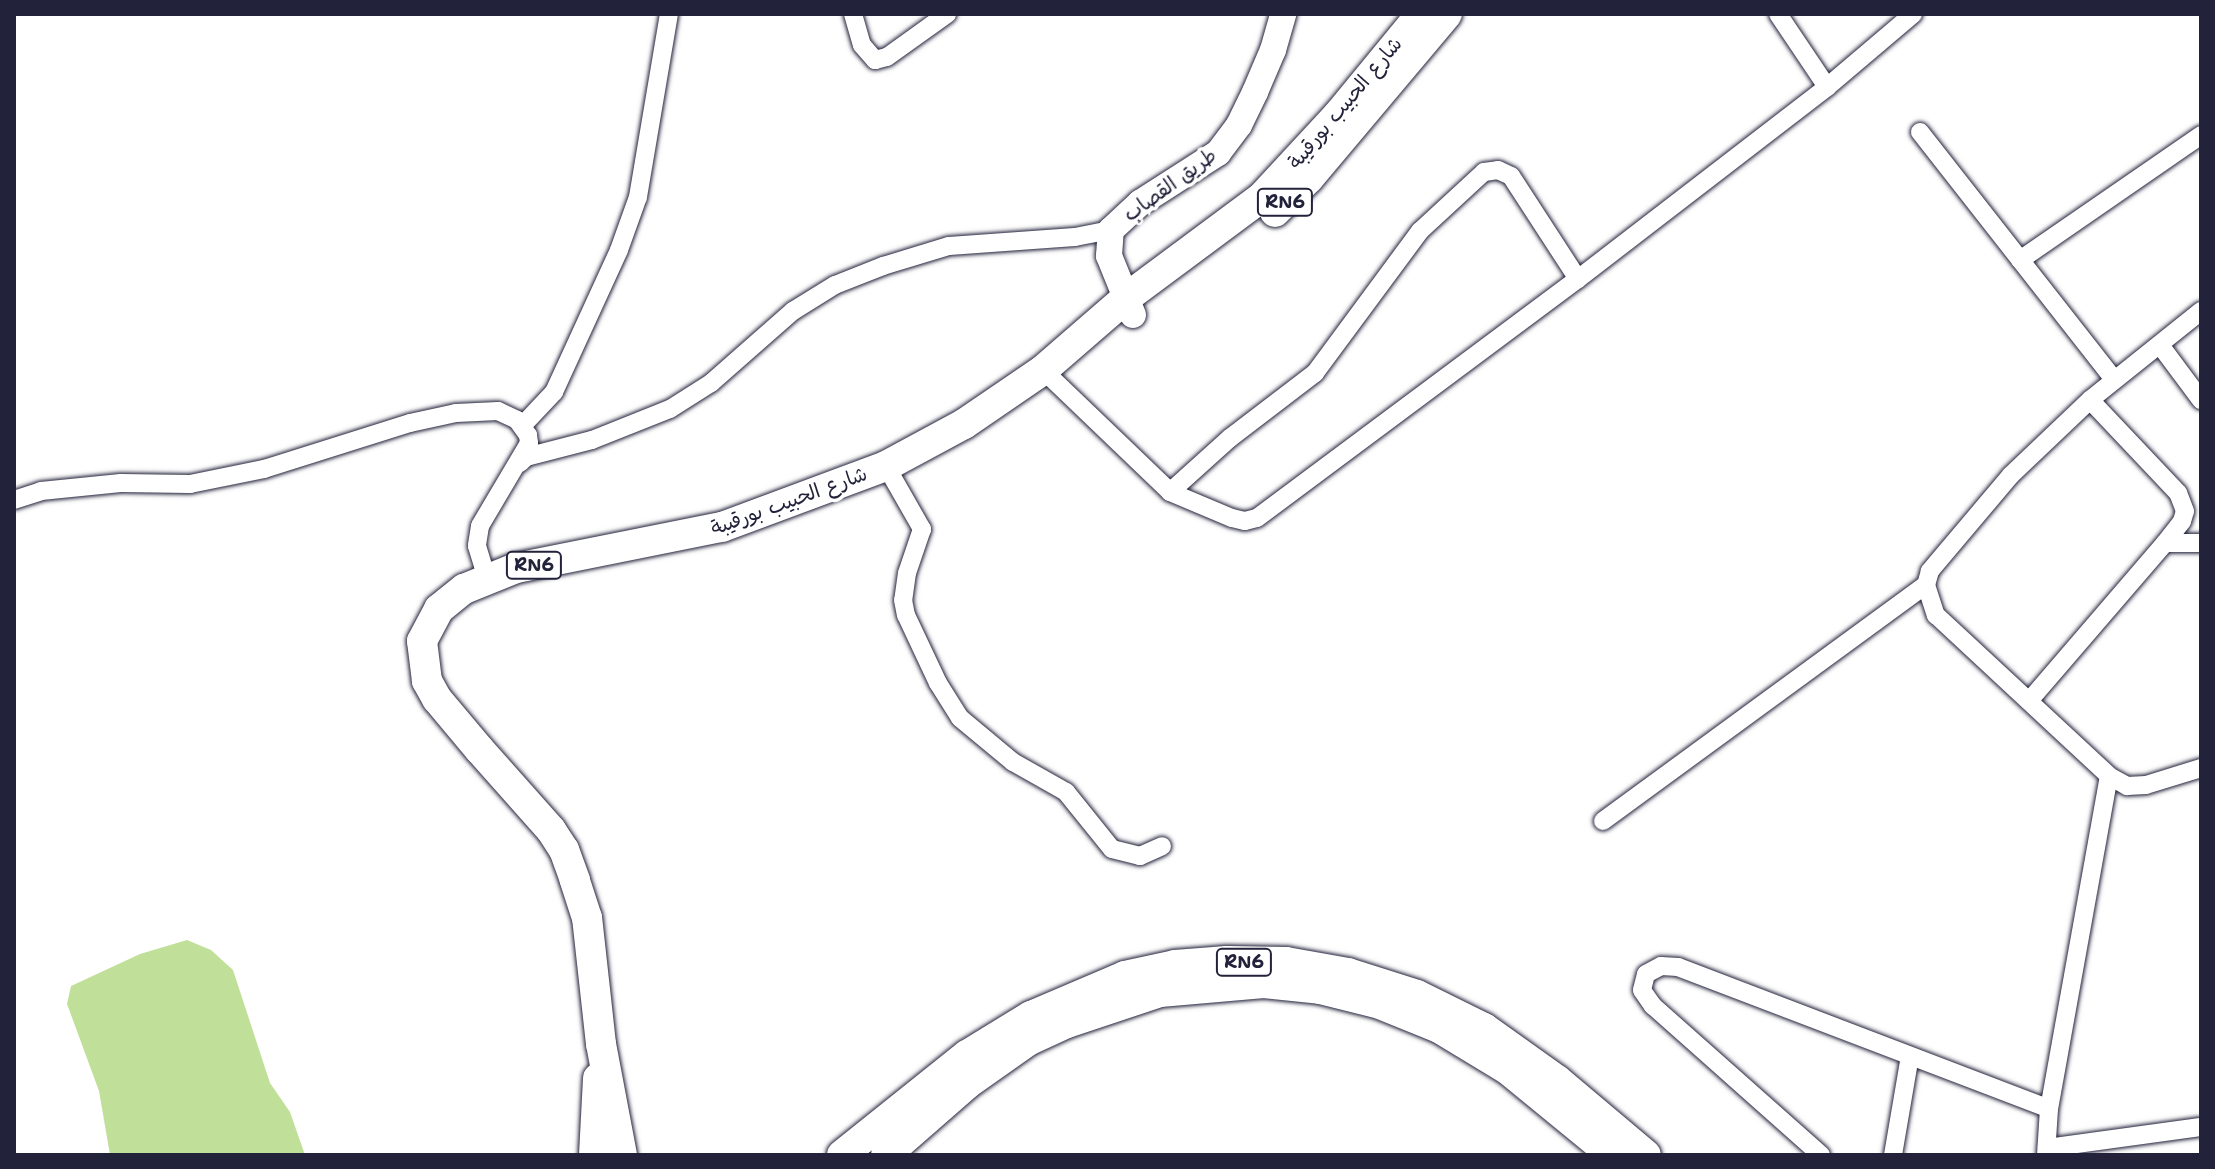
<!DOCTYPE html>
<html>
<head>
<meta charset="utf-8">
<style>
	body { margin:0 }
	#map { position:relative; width:2215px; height:1169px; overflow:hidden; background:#fff; font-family:"Shantell Sans","Playpen Sans Arabic",sans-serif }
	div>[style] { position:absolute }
	.green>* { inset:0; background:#c0e099 }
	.roads { filter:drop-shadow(0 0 2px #22223b) drop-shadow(0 0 2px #22223b) }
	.street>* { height:18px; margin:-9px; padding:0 9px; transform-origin:9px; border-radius:9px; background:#fff }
	.secondary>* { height:26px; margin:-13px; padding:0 13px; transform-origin:13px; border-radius:13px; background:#fff }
	.primary>* { height:30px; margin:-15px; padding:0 15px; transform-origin:15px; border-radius:15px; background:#fff }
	span { translate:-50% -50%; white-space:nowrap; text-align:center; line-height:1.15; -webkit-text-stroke:7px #fff; paint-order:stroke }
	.shield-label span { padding:2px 6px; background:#fff; border:2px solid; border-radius:6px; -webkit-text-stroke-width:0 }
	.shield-label { font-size:18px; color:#22223b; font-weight:700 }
	.street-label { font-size:20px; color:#22223b }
	.frame { position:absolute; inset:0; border:16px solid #22223b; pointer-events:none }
</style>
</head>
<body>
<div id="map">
	<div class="green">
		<i style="clip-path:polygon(187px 940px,211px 950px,233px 970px,270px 1083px,290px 1112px,305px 1155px,110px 1155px,99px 1091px,67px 1004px,71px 986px,140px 954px)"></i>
	</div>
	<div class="roads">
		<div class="street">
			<i style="left:853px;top:14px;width:32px;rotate:74deg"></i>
			<i style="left:862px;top:45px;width:20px;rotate:49deg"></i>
			<i style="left:875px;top:60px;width:12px;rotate:-14deg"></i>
			<i style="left:887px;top:57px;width:74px;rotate:-35.6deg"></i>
			<i style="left:1778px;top:14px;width:88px;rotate:56.1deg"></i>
			<i style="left:1920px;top:132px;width:314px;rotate:51.9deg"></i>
			<i style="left:2020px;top:260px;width:220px;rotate:-34.6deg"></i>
			<i style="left:2201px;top:311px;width:142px;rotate:141.3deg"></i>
			<i style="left:2090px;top:400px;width:109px;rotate:136.5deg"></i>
			<i style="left:2011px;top:475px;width:126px;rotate:130.2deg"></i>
			<i style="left:1930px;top:571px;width:15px;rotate:106deg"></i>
			<i style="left:1926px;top:585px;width:32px;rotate:72deg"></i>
			<i style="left:1936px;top:615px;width:236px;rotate:42.9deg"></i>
			<i style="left:2109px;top:776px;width:21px;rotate:29deg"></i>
			<i style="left:2127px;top:786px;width:19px;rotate:-3deg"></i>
			<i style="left:2146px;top:785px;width:58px;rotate:-17.2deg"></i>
			<i style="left:2160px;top:345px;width:69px;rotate:53.3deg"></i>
			<i style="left:1043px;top:370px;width:176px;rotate:43.8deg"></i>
			<i style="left:1170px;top:492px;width:67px;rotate:22.8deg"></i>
			<i style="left:1232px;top:518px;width:13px;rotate:13deg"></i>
			<i style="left:1245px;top:521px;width:12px;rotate:-14deg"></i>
			<i style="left:1257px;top:518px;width:400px;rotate:-36.7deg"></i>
			<i style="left:1578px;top:279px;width:314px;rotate:-37.6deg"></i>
			<i style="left:1827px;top:87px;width:113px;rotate:-40.3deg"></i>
			<i style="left:522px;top:426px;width:47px;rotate:-46.7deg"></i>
			<i style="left:554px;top:392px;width:156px;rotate:-65.4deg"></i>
			<i style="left:619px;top:250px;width:56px;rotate:-70.3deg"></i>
			<i style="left:638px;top:197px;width:186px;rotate:-80.4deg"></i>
			<i style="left:520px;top:463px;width:8px;rotate:-45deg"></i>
			<i style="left:526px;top:457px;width:68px;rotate:-14.4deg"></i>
			<i style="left:592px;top:440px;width:84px;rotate:-21.7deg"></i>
			<i style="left:670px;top:409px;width:49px;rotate:-32.4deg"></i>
			<i style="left:711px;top:383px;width:109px;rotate:-41.3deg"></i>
			<i style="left:793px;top:311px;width:49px;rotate:-31.8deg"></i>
			<i style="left:835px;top:285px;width:52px;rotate:-21.6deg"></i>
			<i style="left:883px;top:266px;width:69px;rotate:-16.9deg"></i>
			<i style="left:949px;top:246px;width:126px;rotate:-4.1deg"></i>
			<i style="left:1075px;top:237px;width:37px;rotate:-11deg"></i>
			<i style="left:886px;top:466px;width:73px;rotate:60.3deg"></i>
			<i style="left:922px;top:529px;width:46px;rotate:108.8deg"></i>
			<i style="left:907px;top:573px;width:27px;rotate:98deg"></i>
			<i style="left:903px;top:600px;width:15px;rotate:79deg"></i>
			<i style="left:906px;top:615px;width:75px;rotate:64.8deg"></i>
			<i style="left:938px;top:683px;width:41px;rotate:57.8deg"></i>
			<i style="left:960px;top:718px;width:69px;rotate:39.7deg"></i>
			<i style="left:1013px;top:762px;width:61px;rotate:29.5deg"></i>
			<i style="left:1066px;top:792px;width:73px;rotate:51.1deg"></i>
			<i style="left:1112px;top:849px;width:29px;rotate:14deg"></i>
			<i style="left:1140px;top:856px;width:24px;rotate:-24deg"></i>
			<i style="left:1170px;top:492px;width:81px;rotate:-42deg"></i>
			<i style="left:1230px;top:438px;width:107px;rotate:-37.4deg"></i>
			<i style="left:1315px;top:373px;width:177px;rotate:-53.5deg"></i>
			<i style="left:1420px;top:231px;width:87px;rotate:-42.7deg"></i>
			<i style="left:1484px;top:172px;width:14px;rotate:-8deg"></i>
			<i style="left:1498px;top:170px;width:14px;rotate:25deg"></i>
			<i style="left:1511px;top:176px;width:123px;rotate:57deg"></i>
			<i style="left:14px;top:500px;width:28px;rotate:-18deg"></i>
			<i style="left:41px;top:491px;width:80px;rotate:-5.7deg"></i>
			<i style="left:121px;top:483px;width:69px;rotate:0.8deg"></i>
			<i style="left:190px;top:484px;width:76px;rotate:-11.5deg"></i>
			<i style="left:264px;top:469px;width:153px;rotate:-17.5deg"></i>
			<i style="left:410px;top:423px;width:47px;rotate:-12.3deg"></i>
			<i style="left:456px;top:413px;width:42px;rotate:-2.7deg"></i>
			<i style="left:498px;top:411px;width:21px;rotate:25deg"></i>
			<i style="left:517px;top:420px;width:19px;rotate:54deg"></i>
			<i style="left:528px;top:435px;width:8px;rotate:83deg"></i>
			<i style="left:529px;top:443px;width:96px;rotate:120.6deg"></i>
			<i style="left:480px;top:526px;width:20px;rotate:99deg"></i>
			<i style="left:477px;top:546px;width:34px;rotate:73deg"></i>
			<i style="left:2165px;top:543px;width:36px"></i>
			<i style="left:2029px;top:701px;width:208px;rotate:-49.3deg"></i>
			<i style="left:2165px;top:543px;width:28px;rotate:-52deg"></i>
			<i style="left:2182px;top:521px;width:10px;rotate:-73deg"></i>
			<i style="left:2185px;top:511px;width:19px;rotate:-111deg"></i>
			<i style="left:2178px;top:493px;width:128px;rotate:-133.4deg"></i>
			<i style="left:1603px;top:821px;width:400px;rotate:-36.2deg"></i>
			<i style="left:2047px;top:1148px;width:155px;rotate:-7.8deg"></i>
			<i style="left:1821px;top:1155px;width:225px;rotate:-138.4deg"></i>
			<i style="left:1653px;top:1006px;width:19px;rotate:-125deg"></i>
			<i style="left:1642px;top:990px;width:16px;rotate:-76deg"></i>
			<i style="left:1646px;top:974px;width:17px;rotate:-28deg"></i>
			<i style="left:1661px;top:966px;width:17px;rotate:3deg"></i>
			<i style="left:1678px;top:967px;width:397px;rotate:20.9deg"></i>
			<i style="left:1893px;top:1155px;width:100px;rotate:-80.3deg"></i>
			<i style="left:2046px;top:1155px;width:46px;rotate:-86.3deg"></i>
			<i style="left:2049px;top:1109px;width:338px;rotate:-79.8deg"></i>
		</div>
		<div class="secondary">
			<i style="left:1133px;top:315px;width:64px;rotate:-112.1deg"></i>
			<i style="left:1109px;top:256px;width:26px;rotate:-86deg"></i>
			<i style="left:1111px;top:230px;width:40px;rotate:-43deg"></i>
			<i style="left:1140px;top:203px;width:93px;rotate:-32.7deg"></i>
			<i style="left:1218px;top:153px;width:35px;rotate:-53deg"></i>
			<i style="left:1239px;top:125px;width:37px;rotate:-64deg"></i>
			<i style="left:1255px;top:92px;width:46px;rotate:-66.8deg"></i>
			<i style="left:1273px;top:50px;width:37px;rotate:-74deg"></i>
		</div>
		<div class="primary">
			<i style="left:1275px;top:212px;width:48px;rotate:-45deg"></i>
			<i style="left:1309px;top:178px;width:214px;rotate:-49.9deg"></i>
			<i style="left:594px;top:1155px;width:77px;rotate:-87deg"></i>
			<i style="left:622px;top:1155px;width:113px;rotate:-100.7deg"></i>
			<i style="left:601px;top:1044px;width:127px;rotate:-96.3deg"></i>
			<i style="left:587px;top:918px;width:40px;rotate:-108deg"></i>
			<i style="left:575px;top:880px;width:32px;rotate:-110deg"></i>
			<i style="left:564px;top:850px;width:24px;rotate:-123deg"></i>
			<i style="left:551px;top:830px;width:108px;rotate:-131.6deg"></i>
			<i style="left:479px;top:749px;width:65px;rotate:-130deg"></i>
			<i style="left:437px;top:699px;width:21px;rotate:-119deg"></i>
			<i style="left:427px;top:681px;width:40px;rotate:-97.1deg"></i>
			<i style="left:422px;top:641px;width:36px;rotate:-62deg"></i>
			<i style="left:439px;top:609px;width:32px;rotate:-39deg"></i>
			<i style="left:464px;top:589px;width:56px;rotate:-22deg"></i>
			<i style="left:516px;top:568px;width:210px;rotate:-11.3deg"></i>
			<i style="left:722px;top:527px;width:175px;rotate:-20.4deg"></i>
			<i style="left:886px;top:466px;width:89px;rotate:-28.3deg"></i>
			<i style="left:964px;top:424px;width:96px;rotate:-34.4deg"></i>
			<i style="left:1043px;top:370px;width:110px;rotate:-40.9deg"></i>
			<i style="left:1126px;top:298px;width:169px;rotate:-36.6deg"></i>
			<i style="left:1262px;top:197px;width:112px;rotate:-47.2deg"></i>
			<i style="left:1338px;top:115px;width:131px;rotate:-50.6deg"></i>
			<i style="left:842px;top:1155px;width:160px;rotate:-38.7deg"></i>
			<i style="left:967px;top:1055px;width:75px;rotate:-31.4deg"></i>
			<i style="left:1031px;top:1016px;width:102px;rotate:-23.1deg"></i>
			<i style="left:1125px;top:976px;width:51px;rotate:-12.4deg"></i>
			<i style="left:1175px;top:965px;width:52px;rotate:-4.4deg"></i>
			<i style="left:1227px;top:961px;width:59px;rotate:1deg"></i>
			<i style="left:1286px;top:962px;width:63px;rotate:10.1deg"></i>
			<i style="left:1348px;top:973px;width:72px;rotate:17.7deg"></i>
			<i style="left:1417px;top:995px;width:75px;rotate:26.2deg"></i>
			<i style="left:1484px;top:1028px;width:90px;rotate:35.5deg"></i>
			<i style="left:1557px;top:1080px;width:116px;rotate:40.1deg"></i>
			<i style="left:886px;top:1155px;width:108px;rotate:-41.2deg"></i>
			<i style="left:967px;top:1084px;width:75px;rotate:-35.2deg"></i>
			<i style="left:1028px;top:1041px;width:43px;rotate:-24.8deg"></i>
			<i style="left:1067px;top:1023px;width:98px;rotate:-18.4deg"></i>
			<i style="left:1160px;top:992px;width:104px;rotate:-4.9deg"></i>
			<i style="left:1264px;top:983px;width:56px;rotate:6.1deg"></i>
			<i style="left:1320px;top:989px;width:62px;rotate:14deg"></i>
			<i style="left:1380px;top:1004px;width:64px;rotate:22.1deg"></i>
			<i style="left:1439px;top:1028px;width:79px;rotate:31.1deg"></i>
			<i style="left:1507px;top:1069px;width:136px;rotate:39.3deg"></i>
		</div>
	</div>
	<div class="shield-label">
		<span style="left:1285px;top:202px">RN6</span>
		<span style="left:534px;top:565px">RN6</span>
		<span style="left:1244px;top:962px">RN6</span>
	</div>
	<div class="street-label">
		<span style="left:1345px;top:103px;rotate:-50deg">شارع الحبيب بورقيبة</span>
		<span style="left:1170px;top:185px;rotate:-36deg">طريق القصاب</span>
		<span style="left:789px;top:501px;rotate:-20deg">شارع الحبيب بورقيبة</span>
	</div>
	<div class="frame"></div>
</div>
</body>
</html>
